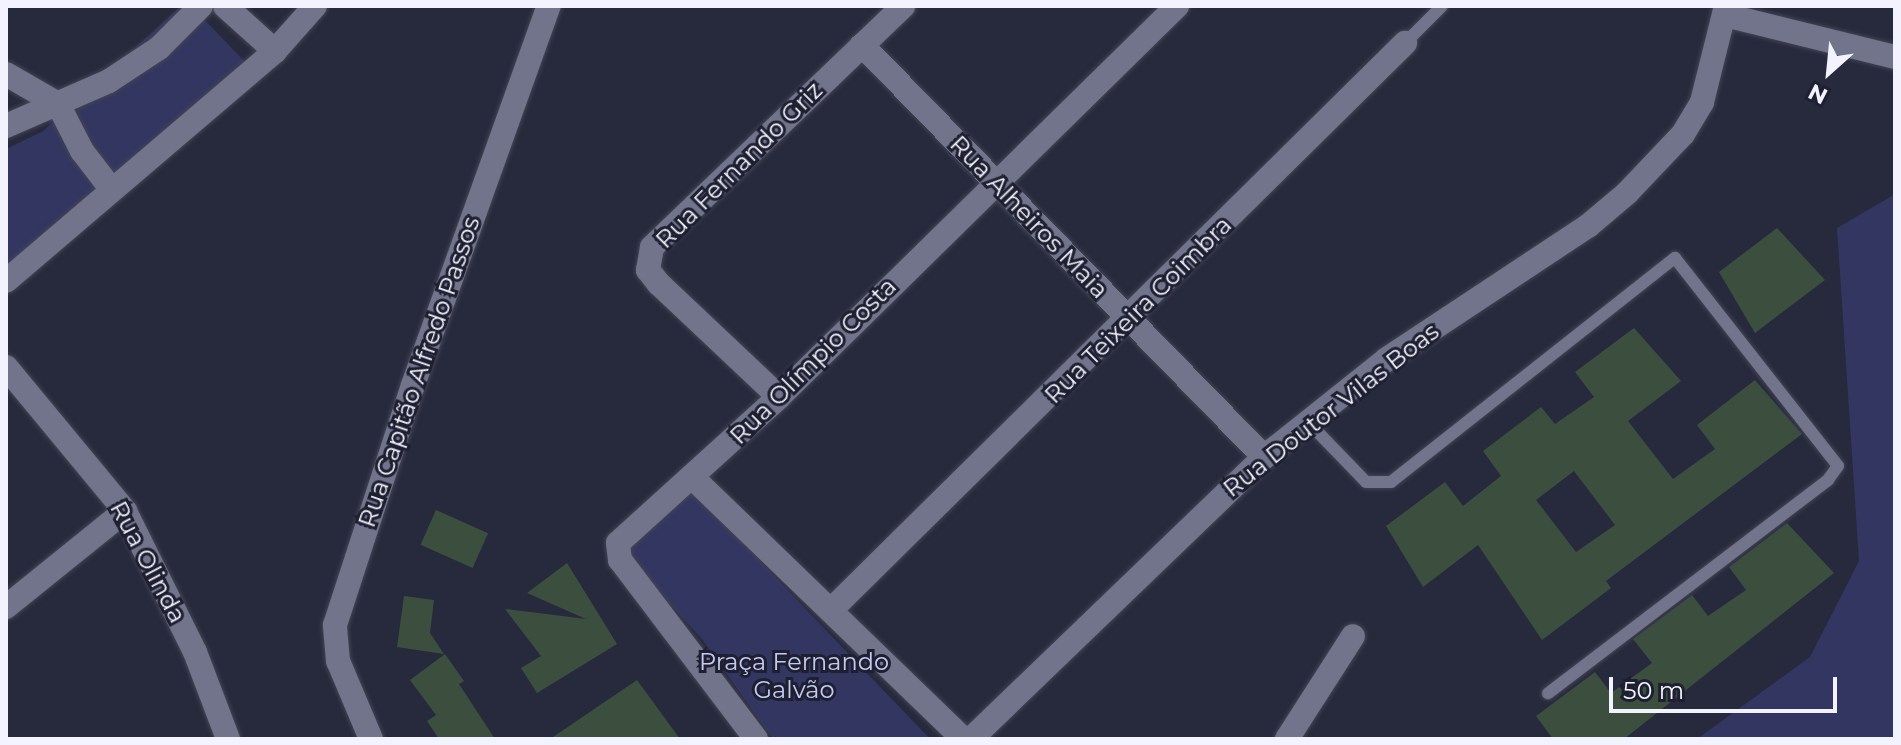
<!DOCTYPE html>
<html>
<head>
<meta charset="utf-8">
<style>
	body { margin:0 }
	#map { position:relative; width:1901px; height:745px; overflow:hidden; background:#27293d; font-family:Montserrat,sans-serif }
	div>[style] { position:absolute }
	.green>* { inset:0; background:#333661 }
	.building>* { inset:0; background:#3c4f3f; transform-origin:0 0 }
	.roads { filter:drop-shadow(0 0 2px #424453) drop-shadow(0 0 2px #424453) }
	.lane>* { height:12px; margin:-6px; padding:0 6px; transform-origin:6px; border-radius:6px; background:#71748b }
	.street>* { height:24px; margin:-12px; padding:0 12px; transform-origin:12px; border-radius:12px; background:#71748b }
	span { translate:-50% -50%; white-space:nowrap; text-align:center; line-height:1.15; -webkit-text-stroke:6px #1e2032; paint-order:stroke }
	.street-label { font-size:24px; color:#f2f3fe }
	.park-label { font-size:24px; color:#c5caf1 }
	.frame { position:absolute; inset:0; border:8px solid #f2f3fe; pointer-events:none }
	.north { position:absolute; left:1789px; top:32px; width:80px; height:80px; -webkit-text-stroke:6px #1e2032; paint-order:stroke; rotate:207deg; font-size:22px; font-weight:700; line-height:32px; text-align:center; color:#f2f3fe }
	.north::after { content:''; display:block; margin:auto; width:28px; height:36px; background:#f2f3fe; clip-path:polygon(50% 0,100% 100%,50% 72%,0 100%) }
	.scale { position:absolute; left:1609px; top:677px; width:228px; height:36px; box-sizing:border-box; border:4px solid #f2f3fe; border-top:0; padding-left:10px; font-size:24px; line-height:28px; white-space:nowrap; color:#f2f3fe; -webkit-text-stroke:6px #1e2032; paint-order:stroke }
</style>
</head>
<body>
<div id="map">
	<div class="green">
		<i style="clip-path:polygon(181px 6px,191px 6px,260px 77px,6px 293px,6px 149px,43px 131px)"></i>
		<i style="clip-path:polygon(1895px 194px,1895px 739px,1697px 739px,1810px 657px,1859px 561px,1837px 228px)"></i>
		<i style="clip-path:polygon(686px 490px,695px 493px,930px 739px,773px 739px,702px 639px,623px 553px)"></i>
	</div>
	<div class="building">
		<i style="clip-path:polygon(1777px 228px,1825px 280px,1755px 333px,1719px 272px)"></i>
		<i style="clip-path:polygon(evenodd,1634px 328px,1681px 381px,1628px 421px,1673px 479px,1715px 449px,1697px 425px,1755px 380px,1802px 434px,1606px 581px,1611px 588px,1542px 640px,1478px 545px,1423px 587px,1386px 526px,1445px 482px,1463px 506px,1501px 476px,1483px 451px,1541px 407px,1555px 424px,1594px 397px,1575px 372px,1634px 328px,1574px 471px,1615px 525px,1576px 552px,1536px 500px,1574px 471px)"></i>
		<i style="left:436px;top:510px;width:57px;height:38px;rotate:24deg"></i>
		<i style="clip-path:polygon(1787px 523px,1834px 573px,1624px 739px,1553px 739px,1536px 716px,1595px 672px,1611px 693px,1652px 663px,1633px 639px,1692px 595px,1708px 616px,1746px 590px,1729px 567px)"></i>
		<i style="clip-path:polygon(567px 563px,617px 644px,537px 693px,521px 668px,541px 656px,505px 609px,586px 619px,527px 593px)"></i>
		<i style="clip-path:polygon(404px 596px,434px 600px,430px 633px,444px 654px,397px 647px)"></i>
		<i style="clip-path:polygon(445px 654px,464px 681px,459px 684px,495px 739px,439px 739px,427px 721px,436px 715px,410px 680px)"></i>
		<i style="clip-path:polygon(637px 680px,680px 739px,550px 739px)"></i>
	</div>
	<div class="roads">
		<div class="lane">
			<i style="left:1405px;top:43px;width:52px;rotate:-45deg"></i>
			<i style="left:1308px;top:422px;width:83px;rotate:46deg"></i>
			<i style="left:1366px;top:482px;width:25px"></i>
			<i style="left:1391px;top:482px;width:362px;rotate:-38.3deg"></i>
			<i style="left:1675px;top:258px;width:264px;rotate:51.9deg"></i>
			<i style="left:1838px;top:466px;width:17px;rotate:126deg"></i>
			<i style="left:1828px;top:480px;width:352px;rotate:142.7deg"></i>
		</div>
		<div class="street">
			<i style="left:225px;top:6px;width:67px;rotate:42deg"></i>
			<i style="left:1725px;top:15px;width:175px;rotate:13.9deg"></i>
			<i style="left:862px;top:45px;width:576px;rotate:45.7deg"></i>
			<i style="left:6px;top:74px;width:60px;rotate:30deg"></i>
			<i style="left:58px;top:104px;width:53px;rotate:62.9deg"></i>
			<i style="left:82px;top:151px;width:49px;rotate:52.4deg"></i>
			<i style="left:6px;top:126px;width:112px;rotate:-23.6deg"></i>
			<i style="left:109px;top:81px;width:60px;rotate:-33.4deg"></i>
			<i style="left:159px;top:48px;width:59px;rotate:-45deg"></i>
			<i style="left:6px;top:281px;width:354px;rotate:-40.5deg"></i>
			<i style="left:275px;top:51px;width:60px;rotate:-48.4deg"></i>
			<i style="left:6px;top:367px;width:187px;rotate:50.4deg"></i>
			<i style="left:125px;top:511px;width:157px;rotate:63.6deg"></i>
			<i style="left:195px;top:652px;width:93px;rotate:69.2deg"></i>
			<i style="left:779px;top:397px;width:165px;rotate:-136.7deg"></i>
			<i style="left:659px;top:284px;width:18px;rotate:-128deg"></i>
			<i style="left:648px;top:270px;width:23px;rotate:-80deg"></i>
			<i style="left:652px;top:247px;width:348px;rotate:-43.8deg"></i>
			<i style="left:693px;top:478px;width:376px;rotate:44deg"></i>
			<i style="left:6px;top:607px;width:153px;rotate:-38.9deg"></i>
			<i style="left:831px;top:610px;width:807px;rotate:-44.65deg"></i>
			<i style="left:371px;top:739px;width:85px;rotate:-112.9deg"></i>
			<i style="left:338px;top:661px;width:36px;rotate:-95deg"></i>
			<i style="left:335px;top:625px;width:252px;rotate:-72deg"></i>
			<i style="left:413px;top:385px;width:403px;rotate:-70.3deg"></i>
			<i style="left:756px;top:739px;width:225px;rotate:-127.2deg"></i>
			<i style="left:620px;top:560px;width:17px;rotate:-97deg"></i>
			<i style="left:618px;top:543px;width:217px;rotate:-42.2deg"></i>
			<i style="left:779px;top:397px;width:558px;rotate:-44.49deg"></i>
			<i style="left:971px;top:739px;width:407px;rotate:-43.9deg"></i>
			<i style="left:1264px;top:457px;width:157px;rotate:-38.5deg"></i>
			<i style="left:1387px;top:359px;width:241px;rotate:-33.5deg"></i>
			<i style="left:1588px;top:226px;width:51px;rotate:-40.2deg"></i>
			<i style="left:1627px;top:193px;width:81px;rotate:-46.5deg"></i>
			<i style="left:1683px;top:134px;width:37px;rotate:-59deg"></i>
			<i style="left:1702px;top:102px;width:99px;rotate:-76deg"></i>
			<i style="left:1287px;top:739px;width:122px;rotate:-57.3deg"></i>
		</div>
	</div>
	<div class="street-label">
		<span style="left:739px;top:165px;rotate:-45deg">Rua Fernando Griz</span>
		<span style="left:1029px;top:217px;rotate:46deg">Rua Alheiros Maia</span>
		<span style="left:1138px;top:310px;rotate:-45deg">Rua Teixeira Coimbra</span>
		<span style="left:813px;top:361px;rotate:-45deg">Rua Olímpio Costa</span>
		<span style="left:419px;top:372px;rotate:-71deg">Rua Capitão Alfredo Passos</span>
		<span style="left:1331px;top:410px;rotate:-38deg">Rua Doutor Vilas Boas</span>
		<span style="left:148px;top:562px;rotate:62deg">Rua Olinda</span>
	</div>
	<div class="park-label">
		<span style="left:794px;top:676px">Praça Fernando<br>Galvão</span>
	</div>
	<div class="frame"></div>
	<div class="north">N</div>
	<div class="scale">50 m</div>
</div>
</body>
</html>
